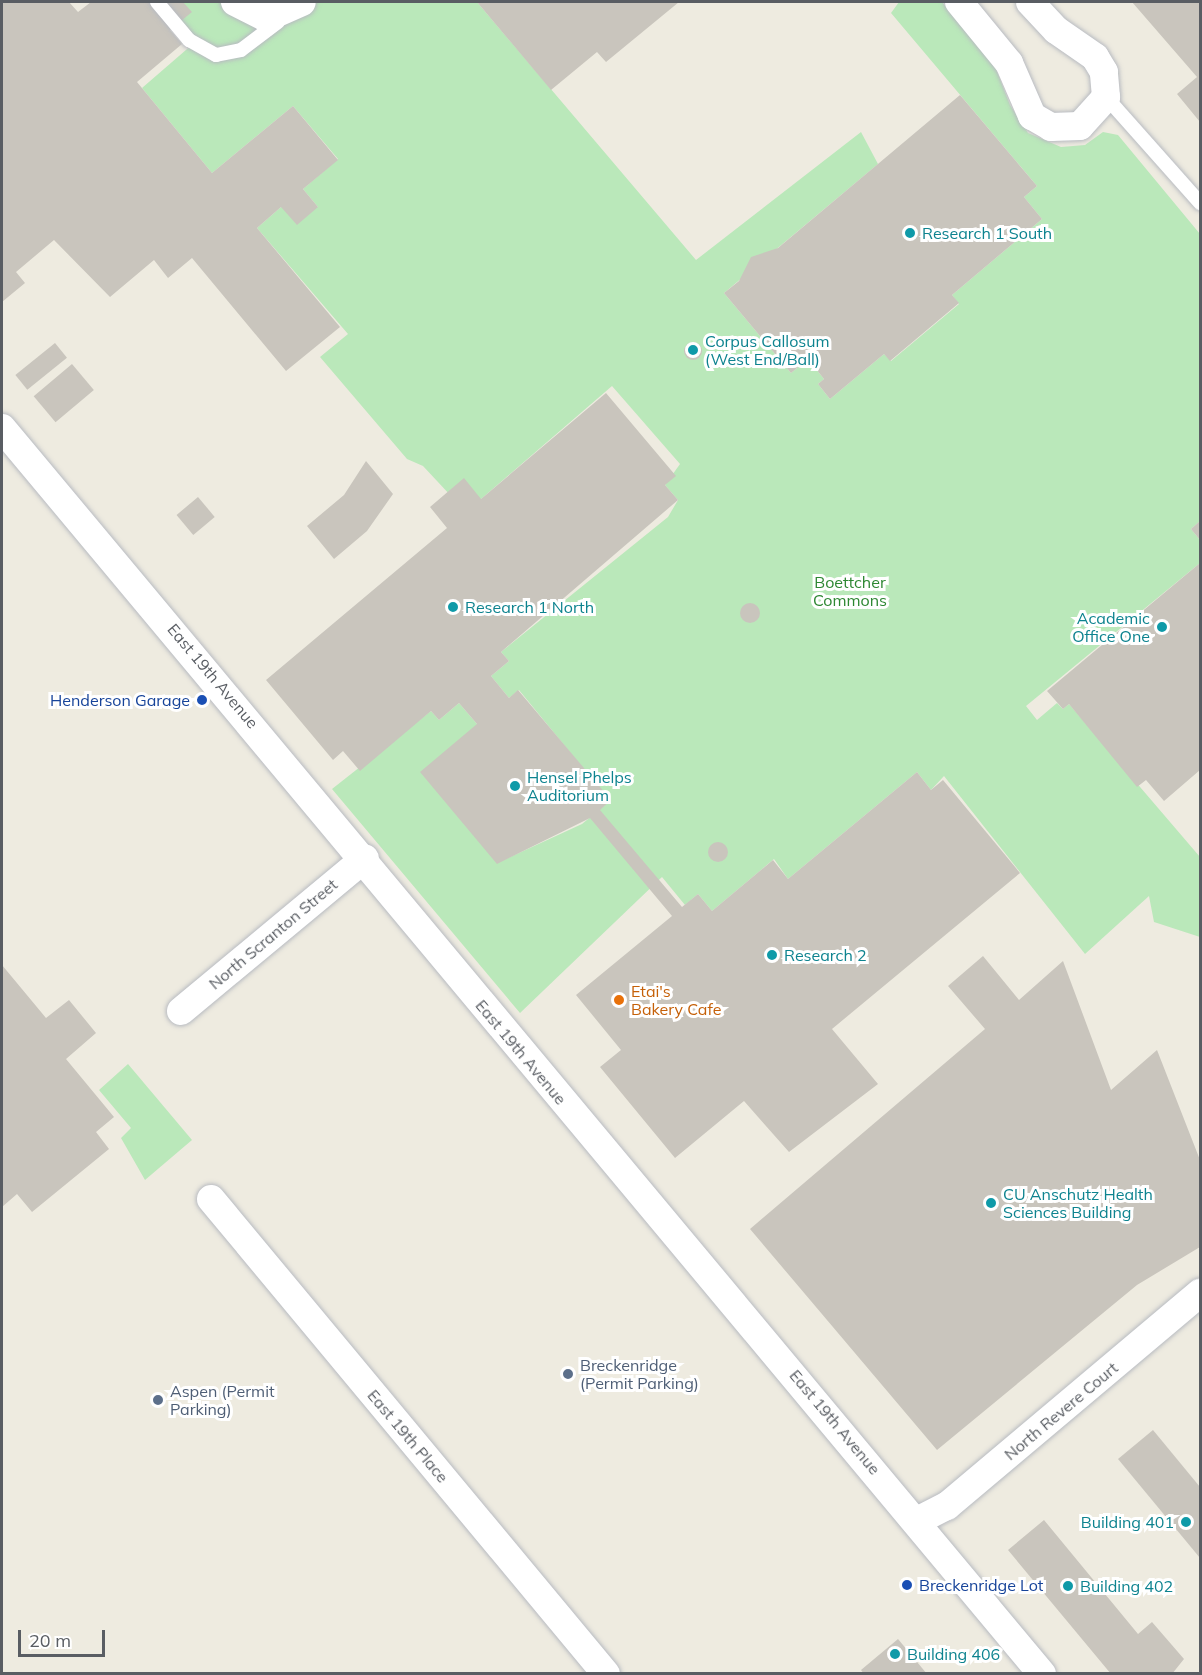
<!DOCTYPE html>
<html>
<head>
<meta charset="utf-8">
<style>
	body { margin:0 }
	#map { position:relative; width:1202px; height:1675px; overflow:hidden; background:#eeebe0; font-family:Mulish,sans-serif }
	div>[style] { position:absolute }
	.green>* { inset:0; background:#bae8ba }
	.building>* { inset:0; background:#c9c5bd; transform-origin:0 0 }
	.round { border-radius:50% }
	.roads { filter:drop-shadow(0 0 2px #b8bbc1) drop-shadow(0 0 2px #b8bbc1) }
	.lane>* { height:14px; margin:-7px; padding:0 7px; transform-origin:7px; border-radius:7px; background:#fff }
	.street>* { height:28px; margin:-14px; padding:0 14px; transform-origin:14px; border-radius:14px; background:#fff }
	.dots>* { width:16px; height:16px; translate:-50% -50%; box-sizing:border-box; border:3px solid #fff; border-radius:50% }
	span { translate:-50% -50%; white-space:nowrap; text-align:center; line-height:1.15; -webkit-text-stroke:6px #fff; paint-order:stroke }
	.culture-label { font-size:16px; color:#0d838f }
	.left { translate:0 -50%; text-align:left }
	.right { translate:-100% -50%; text-align:right }
	.park-label { font-size:16px; color:#2d8732 }
	.street-label { font-size:16px; color:#595d63 }
	.transit-label { font-size:16px; color:#164399 }
	.food-label { font-size:16px; color:#c56008 }
	.service-label { font-size:16px; color:#4e5e75 }
	.frame { position:absolute; inset:0; border:3px solid #595d63; pointer-events:none }
	.scale { position:absolute; left:18px; top:1630px; width:87px; height:27px; box-sizing:border-box; border:3px solid #595d63; border-top:0; padding-left:8px; font-size:18px; line-height:21px; white-space:nowrap; color:#595d63; -webkit-text-stroke:4px #fff; paint-order:stroke }
</style>
</head>
<body>
<div id="map">
	<div class="green">
		<i style="clip-path:polygon(159px 2px,477px 2px,696px 260px,861px 132px,878px 164px,724px 293px,791px 373px,808px 359px,824px 379px,818px 384px,830px 399px,884px 354px,891px 361px,959px 304px,952px 295px,1042px 219px,1024px 197px,1037px 186px,891px 13px,899px 2px,942px 2px,996px 69px,1010px 105px,1028px 133px,1061px 147px,1085px 145px,1103px 132px,1118px 135px,1200px 234px,1200px 521px,1191px 529px,1200px 540px,1200px 563px,1026px 706px,1037px 720px,1057px 703px,1063px 709px,1069px 704px,1200px 857px,1200px 937px,1154px 922px,1149px 896px,1085px 954px,944px 776px,931px 790px,917px 772px,788px 879px,774px 859px,712px 911px,698px 894px,685px 905px,662px 877px,520px 1013px,332px 789px,431px 711px,439px 720px,459px 703px,477px 724px,497px 863px,582px 824px,610px 801px,519px 690px,509px 698px,491px 676px,509px 661px,501px 652px,668px 517px,678px 500px,665px 485px,680px 464px,612px 386px,466px 512px,423px 466px,407px 459px,320px 357px,348px 334px,257px 228px,281px 207px,318px 207px,303px 189px,338px 159px,293px 106px,212px 173px,142px 88px,194px 43px)"></i>
		<i style="clip-path:polygon(128px 1064px,192px 1140px,145px 1180px,121px 1138px,131px 1128px,99px 1090px)"></i>
	</div>
	<div class="building">
		<i style="clip-path:polygon(2px 2px,69px 2px,78px 12px,91px 2px,183px 2px,192px 12px,170px 30px,182px 44px,137px 82px,212px 173px,293px 106px,338px 160px,303px 189px,318px 207px,297px 225px,281px 207px,257px 228px,340px 327px,286px 371px,192px 258px,168px 278px,154px 260px,110px 297px,54px 240px,16px 272px,25px 283px,2px 302px)"></i>
		<i style="clip-path:polygon(477px 2px,679px 2px,606px 62px,597px 52px,551px 90px)"></i>
		<i style="clip-path:polygon(1132px 2px,1200px 2px,1200px 122px,1177px 94px,1197px 77px)"></i>
		<i style="clip-path:polygon(960px 95px,1037px 186px,1024px 197px,1042px 219px,952px 295px,959px 303px,890px 361px,884px 354px,830px 399px,818px 384px,824px 379px,808px 359px,791px 373px,724px 293px,739px 281px,751px 257px,778px 248px)"></i>
		<i class="round" style="left:684px;top:342px;width:18px;height:18px"></i>
		<i style="left:55px;top:343px;width:19px;height:51px;rotate:51deg"></i>
		<i style="left:72px;top:364px;width:34px;height:50px;rotate:50deg"></i>
		<i style="clip-path:polygon(606px 393px,676px 476px,665px 485px,678px 500px,501px 652px,509px 661px,491px 676px,509px 698px,518px 690px,611px 800px,600px 810px,682px 907px,698px 894px,712px 911px,773px 860px,788px 879px,917px 772px,931px 790px,943px 780px,1020px 873px,832px 1029px,878px 1084px,789px 1152px,744px 1101px,675px 1158px,600px 1067px,621px 1050px,576px 995px,672px 916px,590px 818px,497px 864px,420px 772px,477px 724px,459px 703px,439px 720px,431px 711px,360px 771px,343px 751px,333px 760px,266px 680px,447px 528px,430px 507px,464px 478px,481px 499px)"></i>
		<i style="clip-path:polygon(366px 461px,393px 494px,367px 531px,334px 559px,307px 526px,344px 495px)"></i>
		<i style="left:198px;top:497px;width:26px;height:28px;rotate:50deg"></i>
		<i style="clip-path:polygon(1200px 521px,1200px 540px,1191px 529px)"></i>
		<i style="clip-path:polygon(1200px 563px,1200px 770px,1164px 801px,1146px 780px,1137px 787px,1069px 704px,1063px 709px,1047px 691px)"></i>
		<i class="round" style="left:740px;top:603px;width:20px;height:20px"></i>
		<i class="round" style="left:708px;top:842px;width:20px;height:20px"></i>
		<i style="clip-path:polygon(983px 956px,1019px 1000px,1063px 961px,1111px 1090px,1157px 1050px,1200px 1160px,1200px 1247px,1137px 1285px,937px 1450px,750px 1229px,985px 1029px,948px 986px)"></i>
		<i style="clip-path:polygon(2px 965px,46px 1018px,69px 1000px,96px 1033px,66px 1059px,114px 1117px,96px 1132px,109px 1149px,32px 1212px,17px 1194px,2px 1207px)"></i>
		<i style="clip-path:polygon(1153px 1430px,1200px 1487px,1200px 1558px,1118px 1459px)"></i>
		<i style="clip-path:polygon(1044px 1520px,1138px 1634px,1152px 1622px,1184px 1659px,1172px 1674px,1111px 1674px,1008px 1550px)"></i>
		<i style="clip-path:polygon(898px 1639px,927px 1674px,864px 1674px,861px 1670px)"></i>
	</div>
	<div class="roads">
		<div class="lane">
			<i style="left:157px;top:2px;width:50px;rotate:49.9deg"></i>
			<i style="left:189px;top:40px;width:31px;rotate:29deg"></i>
			<i style="left:216px;top:55px;width:25px;rotate:-11deg"></i>
			<i style="left:241px;top:50px;width:46px;rotate:-37.1deg"></i>
			<i style="left:1106px;top:97px;width:142px;rotate:48.4deg"></i>
		</div>
		<div class="street">
			<i style="left:235px;top:2px;width:35px;rotate:27deg"></i>
			<i style="left:266px;top:18px;width:39px;rotate:-24deg"></i>
			<i style="left:959px;top:2px;width:79px;rotate:50.7deg"></i>
			<i style="left:1009px;top:63px;width:58px;rotate:66.5deg"></i>
			<i style="left:1032px;top:116px;width:22px;rotate:30deg"></i>
			<i style="left:1051px;top:127px;width:29px;rotate:-2deg"></i>
			<i style="left:1080px;top:126px;width:39px;rotate:-48deg"></i>
			<i style="left:1106px;top:97px;width:25px;rotate:-95deg"></i>
			<i style="left:1104px;top:72px;width:17px;rotate:-121deg"></i>
			<i style="left:1095px;top:57px;width:47px;rotate:-145.3deg"></i>
			<i style="left:1056px;top:30px;width:38px;rotate:-133deg"></i>
			<i style="left:2px;top:428px;width:1623px;rotate:50.15deg"></i>
			<i style="left:181px;top:1011px;width:239px;rotate:-39.7deg"></i>
			<i style="left:211px;top:1199px;width:618px;rotate:50.25deg"></i>
			<i style="left:917px;top:1521px;width:34px;rotate:-27deg"></i>
			<i style="left:947px;top:1506px;width:331px;rotate:-40.1deg"></i>
		</div>
	</div>
	<div class="dots">
		<i style="left:910px;top:233px;background:#0f9aa8"></i>
		<i style="left:693px;top:350px;background:#0f9aa8"></i>
		<i style="left:453px;top:607px;background:#0f9aa8"></i>
		<i style="left:1162px;top:627px;background:#0f9aa8"></i>
		<i style="left:202px;top:700px;background:#1a4fb4"></i>
		<i style="left:515px;top:786px;background:#0f9aa8"></i>
		<i style="left:772px;top:955px;background:#0f9aa8"></i>
		<i style="left:619px;top:1000px;background:#e8710a"></i>
		<i style="left:991px;top:1203px;background:#0f9aa8"></i>
		<i style="left:568px;top:1374px;background:#5c6f8a"></i>
		<i style="left:158px;top:1400px;background:#5c6f8a"></i>
		<i style="left:1186px;top:1522px;background:#0f9aa8"></i>
		<i style="left:907px;top:1585px;background:#1a4fb4"></i>
		<i style="left:1068px;top:1586px;background:#0f9aa8"></i>
		<i style="left:895px;top:1654px;background:#0f9aa8"></i>
	</div>
	<div class="culture-label">
		<span class="left" style="left:922px;top:233px">Research 1 South</span>
		<span class="left" style="left:705px;top:350px">Corpus Callosum<br>(West End/Ball)</span>
		<span class="left" style="left:465px;top:607px">Research 1 North</span>
		<span class="right" style="left:1150px;top:627px">Academic<br>Office One</span>
		<span class="left" style="left:527px;top:786px">Hensel Phelps<br>Auditorium</span>
		<span class="left" style="left:784px;top:955px">Research 2</span>
		<span class="left" style="left:1003px;top:1203px">CU Anschutz Health<br>Sciences Building</span>
		<span class="right" style="left:1174px;top:1522px">Building 401</span>
		<span class="left" style="left:1080px;top:1586px">Building 402</span>
		<span class="left" style="left:907px;top:1654px">Building 406</span>
	</div>
	<div class="park-label">
		<span style="left:850px;top:591px">Boettcher<br>Commons</span>
	</div>
	<div class="street-label">
		<span style="left:213px;top:676px;rotate:50deg">East 19th Avenue</span>
		<span style="left:273px;top:934px;rotate:-40deg">North Scranton Street</span>
		<span style="left:521px;top:1052px;rotate:50deg">East 19th Avenue</span>
		<span style="left:1061px;top:1411px;rotate:-40deg">North Revere Court</span>
		<span style="left:835px;top:1422px;rotate:50deg">East 19th Avenue</span>
		<span style="left:408px;top:1436px;rotate:50deg">East 19th Place</span>
	</div>
	<div class="transit-label">
		<span class="right" style="left:190px;top:700px">Henderson Garage</span>
		<span class="left" style="left:919px;top:1585px">Breckenridge Lot</span>
	</div>
	<div class="food-label">
		<span class="left" style="left:631px;top:1000px">Etai's<br>Bakery Cafe</span>
	</div>
	<div class="service-label">
		<span class="left" style="left:580px;top:1374px">Breckenridge<br>(Permit Parking)</span>
		<span class="left" style="left:170px;top:1400px">Aspen (Permit<br>Parking)</span>
	</div>
	<div class="frame"></div>
	<div class="scale">20 m</div>
</div>
</body>
</html>
